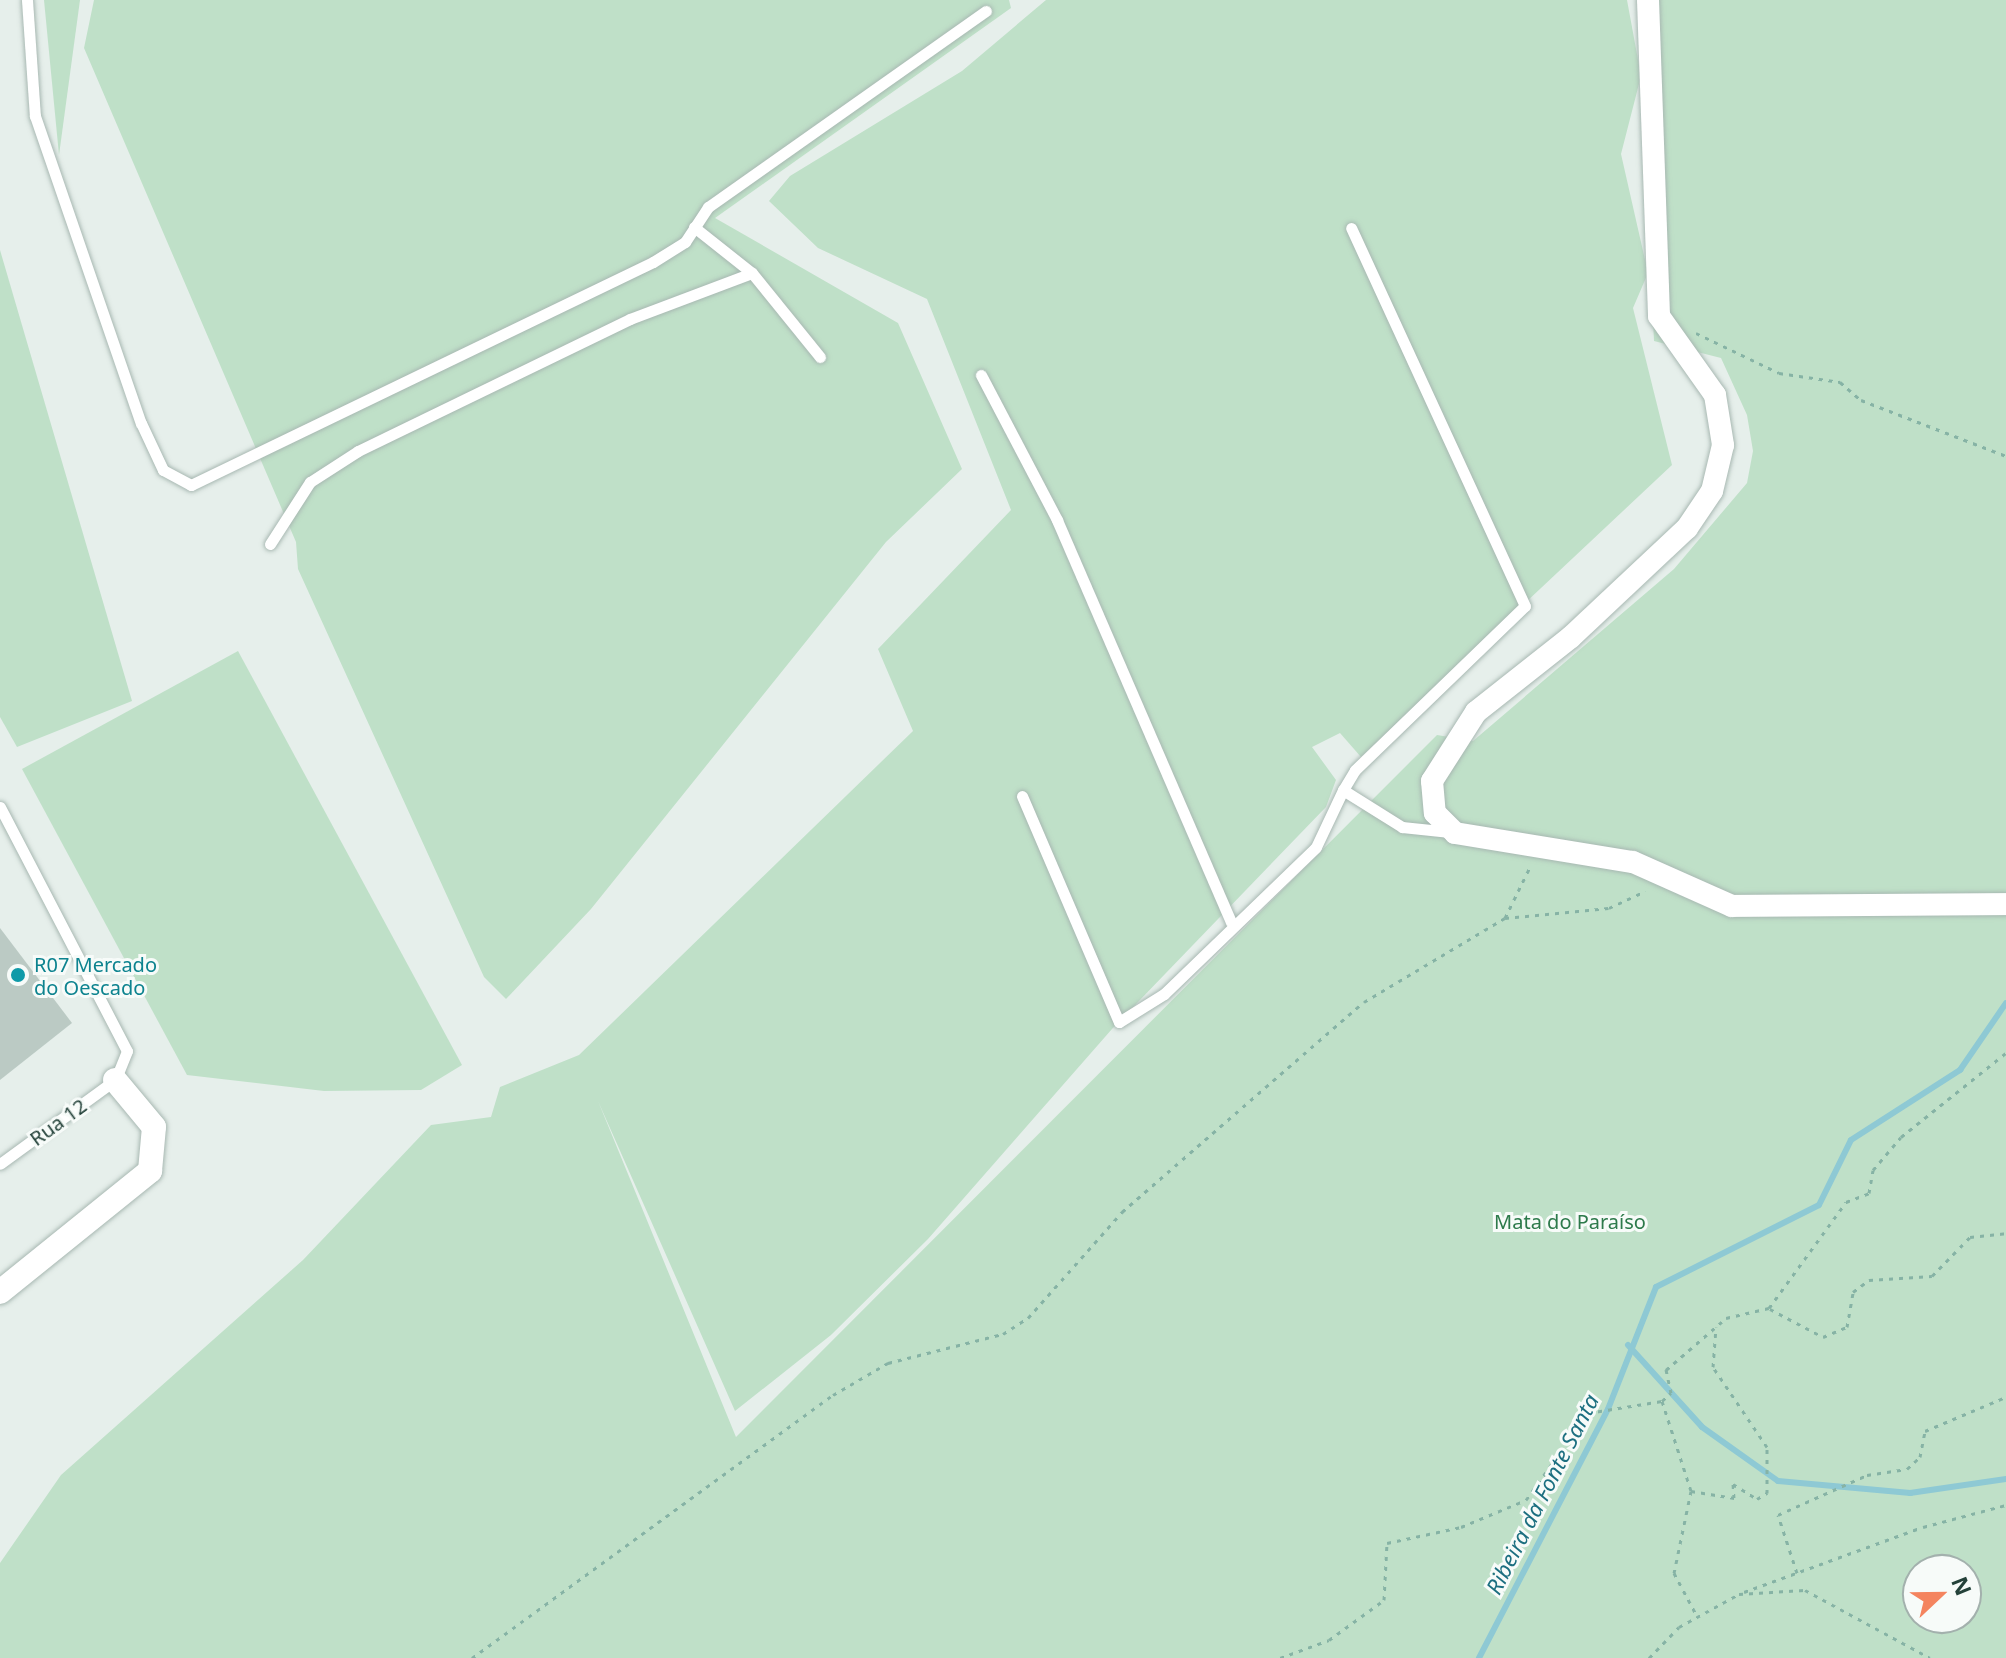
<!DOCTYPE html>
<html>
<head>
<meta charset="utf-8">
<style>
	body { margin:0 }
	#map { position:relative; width:2006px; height:1658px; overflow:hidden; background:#e6efeb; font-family:"Noto Sans",sans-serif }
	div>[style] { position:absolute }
	.green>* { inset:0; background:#bfe0c8 }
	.stream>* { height:6px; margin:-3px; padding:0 3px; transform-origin:3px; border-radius:3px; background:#8ec9d4 }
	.building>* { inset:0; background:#bbcac4 }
	.path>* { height:3px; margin-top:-1.5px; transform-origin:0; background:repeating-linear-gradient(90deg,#86b3a5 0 4px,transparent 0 10px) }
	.roads { filter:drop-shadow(0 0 2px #a8b8b2) drop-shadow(0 0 2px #a8b8b2) }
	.lane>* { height:11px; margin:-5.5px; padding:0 5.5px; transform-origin:5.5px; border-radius:5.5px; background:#fff }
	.street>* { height:22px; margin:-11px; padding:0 11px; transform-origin:11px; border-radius:11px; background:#fff }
	.secondary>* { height:24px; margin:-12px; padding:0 12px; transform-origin:12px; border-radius:12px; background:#fff }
	.dots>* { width:22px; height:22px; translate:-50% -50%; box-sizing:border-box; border:4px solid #f7fbf9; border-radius:50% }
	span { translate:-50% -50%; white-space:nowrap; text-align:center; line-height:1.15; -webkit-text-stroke:6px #f7fbf9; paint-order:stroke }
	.culture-label { font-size:20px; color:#0d838f }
	.left { translate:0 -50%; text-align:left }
	.street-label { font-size:20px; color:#24423a }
	.park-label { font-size:20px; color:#2d7a4b }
	.water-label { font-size:22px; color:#1c6f80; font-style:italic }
	.north { position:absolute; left:1902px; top:1554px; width:80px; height:80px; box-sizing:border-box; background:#f7fbf9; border:2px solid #a3b1ad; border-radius:50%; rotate:68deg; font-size:22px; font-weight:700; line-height:32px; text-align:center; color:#24423a }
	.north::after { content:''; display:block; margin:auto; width:28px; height:36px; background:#f4845f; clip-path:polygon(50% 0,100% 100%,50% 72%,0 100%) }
</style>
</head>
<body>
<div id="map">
	<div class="green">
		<i style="clip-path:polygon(44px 0,80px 0,59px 155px)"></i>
		<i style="clip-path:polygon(94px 0,1009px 0,1011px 8px,715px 218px,898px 323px,962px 469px,886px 542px,591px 909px,506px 999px,484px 977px,298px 569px,296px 542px,84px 48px)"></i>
		<i style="clip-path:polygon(evenodd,1046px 0,1627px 0,1641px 76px,1621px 154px,1648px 273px,1633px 308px,1672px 465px,1361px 757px,1340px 733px,1312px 747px,1336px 780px,1326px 807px,1112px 1029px,928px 1239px,831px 1335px,735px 1411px,598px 1101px,736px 1437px,1437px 735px,1473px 741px,1674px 569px,1747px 483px,1753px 451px,1747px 415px,1721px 358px,1654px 341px,1639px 0,2006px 0,2006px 1658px,0 1658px,0 1563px,61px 1475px,303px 1260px,431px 1125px,491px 1117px,500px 1087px,579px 1055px,913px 731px,878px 649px,1011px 510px,927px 299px,818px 248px,769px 201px,790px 176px,962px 71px,1046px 0,1918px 1570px,1966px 1570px,1966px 1618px,1918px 1618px,1918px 1570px)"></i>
		<i style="clip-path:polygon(0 250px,132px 701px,17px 747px,0 717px)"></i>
		<i style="clip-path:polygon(238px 651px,462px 1065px,421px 1090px,324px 1091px,187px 1075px,22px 769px)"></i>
	</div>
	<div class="stream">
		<i style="left:1628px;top:1345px;width:110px;rotate:47.9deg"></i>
		<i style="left:1702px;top:1427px;width:93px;rotate:35.4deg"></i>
		<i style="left:1778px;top:1481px;width:133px;rotate:5.2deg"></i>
		<i style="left:1910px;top:1493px;width:97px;rotate:-8.3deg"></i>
		<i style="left:1479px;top:1658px;width:280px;rotate:-62.6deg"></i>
		<i style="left:1608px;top:1409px;width:131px;rotate:-68.5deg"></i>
		<i style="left:1656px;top:1287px;width:182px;rotate:-26.7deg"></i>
		<i style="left:1819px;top:1205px;width:72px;rotate:-63.8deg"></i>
		<i style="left:1851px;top:1140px;width:130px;rotate:-32.7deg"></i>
		<i style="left:1960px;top:1070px;width:81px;rotate:-55.5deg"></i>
	</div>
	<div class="building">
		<i style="clip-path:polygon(0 928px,72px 1023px,0 1080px)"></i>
	</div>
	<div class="path">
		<i style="left:1696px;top:333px;width:92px;rotate:25.7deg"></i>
		<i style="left:1779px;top:373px;width:62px;rotate:8.4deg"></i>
		<i style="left:1840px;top:382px;width:28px;rotate:41deg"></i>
		<i style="left:1861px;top:400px;width:155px;rotate:21.1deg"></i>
		<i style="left:1505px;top:918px;width:57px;rotate:-63.9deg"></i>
		<i style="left:1770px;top:1309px;width:60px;rotate:27.8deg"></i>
		<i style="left:1823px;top:1337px;width:26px;rotate:-23deg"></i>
		<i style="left:1847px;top:1327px;width:36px;rotate:-80deg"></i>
		<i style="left:1853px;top:1292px;width:20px;rotate:-37deg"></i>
		<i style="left:1869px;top:1280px;width:63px;rotate:-3.6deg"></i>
		<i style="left:1932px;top:1276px;width:54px;rotate:-45.7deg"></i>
		<i style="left:1970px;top:1237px;width:36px;rotate:-6deg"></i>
		<i style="left:1662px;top:1401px;width:95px;rotate:72.1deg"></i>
		<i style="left:1691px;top:1491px;width:84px;rotate:101.7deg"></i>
		<i style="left:1674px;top:1573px;width:49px;rotate:61.9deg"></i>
		<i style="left:1691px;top:1491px;width:44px;rotate:9.2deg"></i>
		<i style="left:1734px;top:1498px;width:14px;rotate:-94deg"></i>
		<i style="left:1733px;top:1484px;width:28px;rotate:32deg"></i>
		<i style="left:1757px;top:1499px;width:12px;rotate:-31deg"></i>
		<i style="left:1767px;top:1493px;width:46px;rotate:-90deg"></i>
		<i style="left:1767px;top:1447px;width:97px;rotate:-124deg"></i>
		<i style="left:1713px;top:1367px;width:40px;rotate:-85.7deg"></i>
		<i style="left:1797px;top:1573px;width:61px;rotate:-108.1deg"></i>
		<i style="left:1778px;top:1515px;width:98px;rotate:-24.2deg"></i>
		<i style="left:1867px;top:1475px;width:40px;rotate:-8.5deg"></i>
		<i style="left:1907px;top:1469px;width:18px;rotate:-43deg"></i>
		<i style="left:1920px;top:1457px;width:26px;rotate:-79deg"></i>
		<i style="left:1925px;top:1431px;width:88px;rotate:-22.8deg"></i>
		<i style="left:1744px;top:1592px;width:190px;rotate:-20deg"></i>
		<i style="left:1923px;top:1527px;width:86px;rotate:-14.8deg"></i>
		<i style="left:472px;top:1658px;width:447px;rotate:-36.1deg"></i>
		<i style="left:833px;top:1395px;width:64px;rotate:-30.2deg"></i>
		<i style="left:888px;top:1363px;width:119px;rotate:-14.2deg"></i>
		<i style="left:1003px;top:1334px;width:30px;rotate:-33deg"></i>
		<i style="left:1028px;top:1318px;width:142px;rotate:-48.4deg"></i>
		<i style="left:1122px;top:1212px;width:320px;rotate:-41deg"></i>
		<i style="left:1364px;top:1002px;width:164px;rotate:-30.8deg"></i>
		<i style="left:1505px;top:918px;width:104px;rotate:-5.5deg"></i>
		<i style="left:1609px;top:908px;width:40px;rotate:-25deg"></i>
		<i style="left:1280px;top:1658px;width:52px;rotate:-20.2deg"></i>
		<i style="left:1329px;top:1640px;width:68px;rotate:-36deg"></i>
		<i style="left:1384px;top:1600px;width:57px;rotate:-87deg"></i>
		<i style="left:1387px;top:1543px;width:76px;rotate:-12.2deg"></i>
		<i style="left:1461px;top:1527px;width:70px;rotate:-22.6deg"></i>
		<i style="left:1526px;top:1500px;width:107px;rotate:-54.5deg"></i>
		<i style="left:1588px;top:1413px;width:75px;rotate:-9.2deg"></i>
		<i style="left:1662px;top:1401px;width:12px;rotate:-42deg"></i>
		<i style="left:1671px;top:1393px;width:24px;rotate:-102deg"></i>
		<i style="left:1666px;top:1370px;width:79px;rotate:-40.9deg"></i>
		<i style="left:1726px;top:1318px;width:44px;rotate:-13.1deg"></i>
		<i style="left:1769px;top:1308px;width:131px;rotate:-54deg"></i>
		<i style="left:1846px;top:1202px;width:25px;rotate:-21deg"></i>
		<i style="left:1869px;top:1193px;width:23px;rotate:-80deg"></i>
		<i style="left:1873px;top:1170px;width:43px;rotate:-49.7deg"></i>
		<i style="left:1901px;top:1137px;width:134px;rotate:-38.7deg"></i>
		<i style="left:1649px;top:1658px;width:43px;rotate:-45.9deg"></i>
		<i style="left:1679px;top:1627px;width:68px;rotate:-28.8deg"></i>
		<i style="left:1739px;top:1594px;width:66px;rotate:-3.5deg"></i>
		<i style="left:1805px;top:1590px;width:142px;rotate:28.5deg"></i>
	</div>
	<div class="roads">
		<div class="lane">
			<i style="left:27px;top:0;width:116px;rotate:86.1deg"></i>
			<i style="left:35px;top:116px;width:325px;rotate:71deg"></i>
			<i style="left:141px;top:423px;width:52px;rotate:64.9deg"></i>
			<i style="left:163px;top:470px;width:32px;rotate:28deg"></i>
			<i style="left:191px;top:485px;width:513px;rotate:-25.77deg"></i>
			<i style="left:653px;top:262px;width:38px;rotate:-32deg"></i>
			<i style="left:685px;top:242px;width:42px;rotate:-56.7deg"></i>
			<i style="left:708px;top:207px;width:340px;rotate:-35.2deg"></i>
			<i style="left:694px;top:227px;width:74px;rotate:38.4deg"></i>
			<i style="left:752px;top:273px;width:108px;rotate:51deg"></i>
			<i style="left:981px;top:375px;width:164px;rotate:62.3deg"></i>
			<i style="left:1057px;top:520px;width:438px;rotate:66.6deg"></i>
			<i style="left:270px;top:544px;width:74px;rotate:-57.2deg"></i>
			<i style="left:310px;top:482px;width:57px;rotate:-32.9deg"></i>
			<i style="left:358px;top:451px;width:302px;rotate:-25.9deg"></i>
			<i style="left:630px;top:319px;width:130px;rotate:-20.7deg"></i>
			<i style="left:1343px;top:790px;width:23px;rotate:-59deg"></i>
			<i style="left:1355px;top:770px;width:236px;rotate:-44deg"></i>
			<i style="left:1525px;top:606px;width:416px;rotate:-114.7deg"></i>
			<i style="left:1022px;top:796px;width:246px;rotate:66.8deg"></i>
			<i style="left:1119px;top:1022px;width:53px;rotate:-31.9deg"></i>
			<i style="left:1164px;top:994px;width:211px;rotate:-44deg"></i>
			<i style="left:1316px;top:847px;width:63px;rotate:-64.7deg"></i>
			<i style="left:1343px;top:790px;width:70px;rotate:32.1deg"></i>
			<i style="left:1402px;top:827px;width:48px;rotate:5.9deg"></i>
			<i style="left:0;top:807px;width:275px;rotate:62.5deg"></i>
			<i style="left:127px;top:1051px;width:31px;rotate:112deg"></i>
			<i style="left:115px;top:1080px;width:142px;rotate:143.9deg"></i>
		</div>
		<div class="street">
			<i style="left:1648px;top:0;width:316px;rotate:88deg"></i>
			<i style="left:1659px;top:316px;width:97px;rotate:54.7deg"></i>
			<i style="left:1715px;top:395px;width:51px;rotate:80.9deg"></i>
			<i style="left:1723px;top:445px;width:47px;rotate:103.4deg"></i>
			<i style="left:1712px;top:491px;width:45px;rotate:124deg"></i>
			<i style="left:1687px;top:528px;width:159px;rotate:136.8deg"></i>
			<i style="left:1571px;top:637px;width:121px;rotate:141.7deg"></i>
			<i style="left:1476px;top:712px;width:82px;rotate:122.5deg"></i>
			<i style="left:1432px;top:781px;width:32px;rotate:85deg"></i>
			<i style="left:1435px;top:813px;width:28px;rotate:45deg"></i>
			<i style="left:1455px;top:833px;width:180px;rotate:9.3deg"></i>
			<i style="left:1633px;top:862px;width:108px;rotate:24deg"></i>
			<i style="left:1732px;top:906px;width:274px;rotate:-0.4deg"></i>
		</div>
		<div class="secondary">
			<i style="left:0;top:1292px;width:193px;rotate:-38.9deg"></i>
			<i style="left:150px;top:1171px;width:44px;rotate:-84.8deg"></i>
			<i style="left:154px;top:1127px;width:61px;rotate:-129.7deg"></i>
		</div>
	</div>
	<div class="dots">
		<i style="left:18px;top:975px;background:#0f9aa8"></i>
	</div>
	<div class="culture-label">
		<span class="left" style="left:34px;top:976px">R07 Mercado<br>do Oescado</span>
	</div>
	<div class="street-label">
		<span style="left:58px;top:1122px;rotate:-36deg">Rua 12</span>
	</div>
	<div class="park-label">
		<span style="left:1570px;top:1221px">Mata do Paraíso</span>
	</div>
	<div class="water-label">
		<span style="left:1542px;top:1494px;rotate:-63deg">Ribeira da Fonte Santa</span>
	</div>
	<div class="north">N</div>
</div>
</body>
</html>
